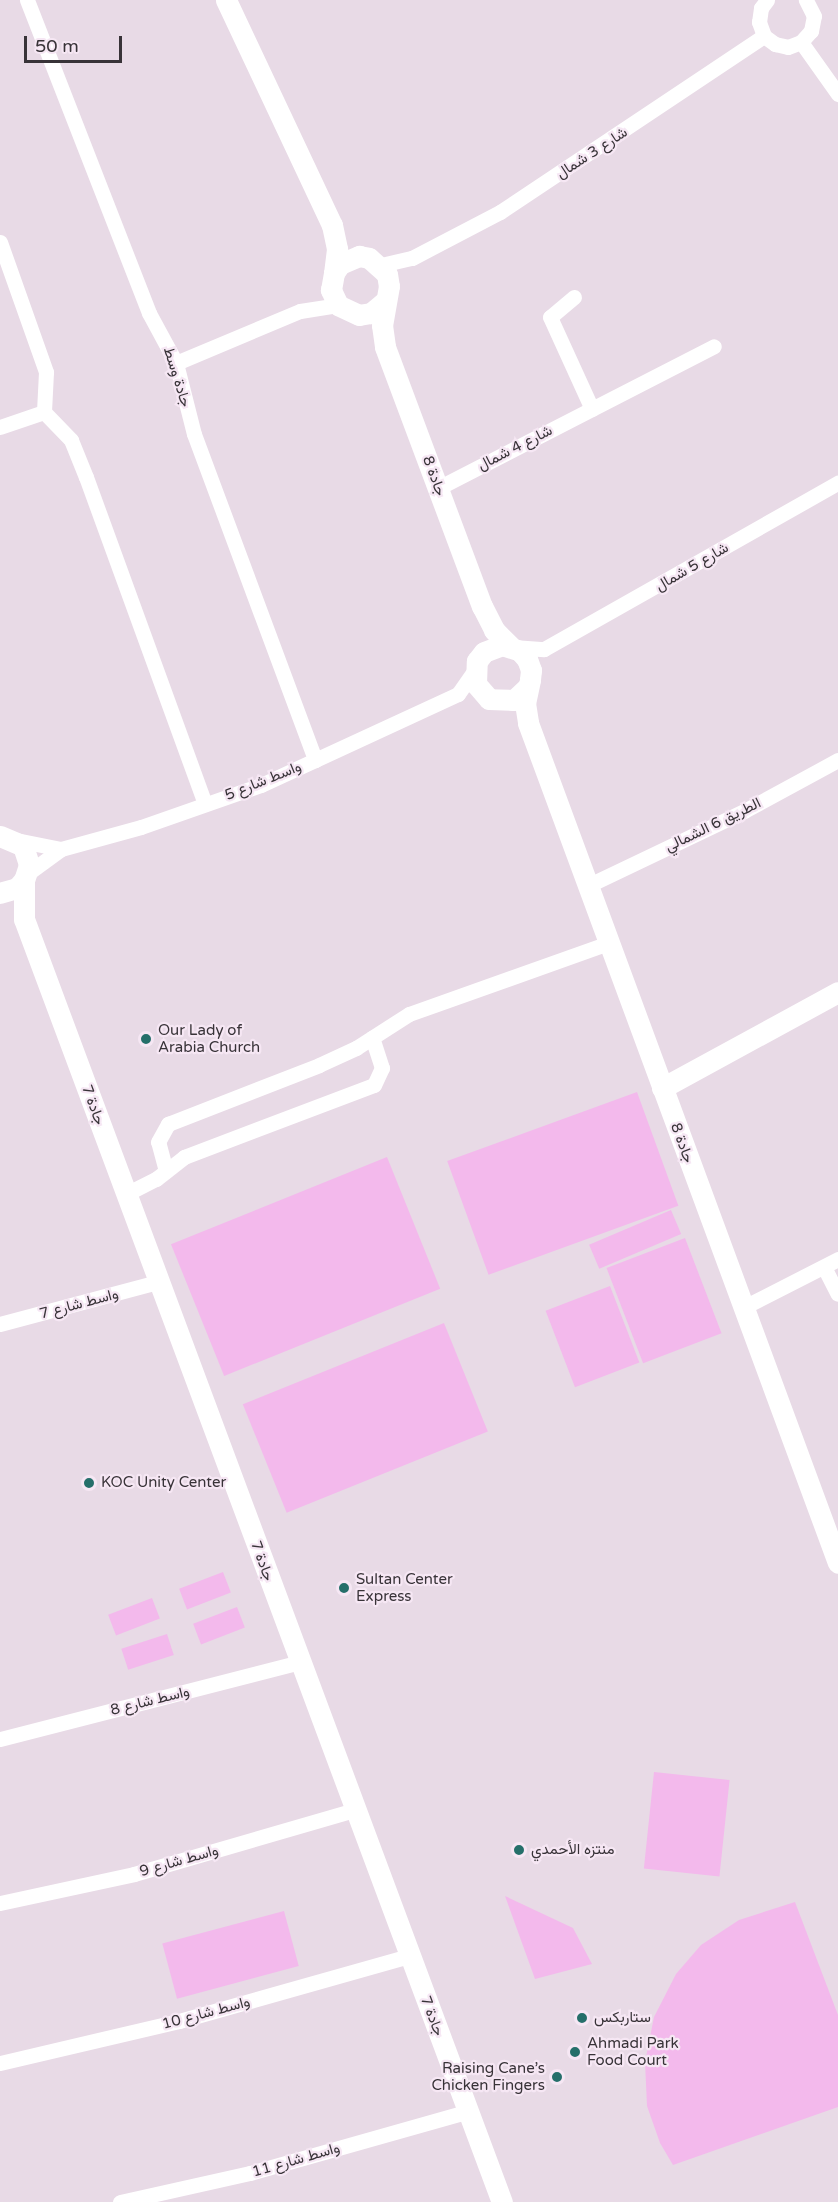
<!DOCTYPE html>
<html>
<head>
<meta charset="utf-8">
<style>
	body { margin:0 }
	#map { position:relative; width:838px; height:2202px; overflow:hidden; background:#e8dae6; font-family:"Varela Round",Vazirmatn,sans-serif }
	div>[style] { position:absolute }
	.green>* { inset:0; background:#f3b9ec; transform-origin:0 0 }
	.street>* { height:15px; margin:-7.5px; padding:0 7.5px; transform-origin:7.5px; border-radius:7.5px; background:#fff }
	.secondary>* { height:21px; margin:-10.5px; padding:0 10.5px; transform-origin:10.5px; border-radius:10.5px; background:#fff }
	.dots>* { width:16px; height:16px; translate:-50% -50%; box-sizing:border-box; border:3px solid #f6e7f4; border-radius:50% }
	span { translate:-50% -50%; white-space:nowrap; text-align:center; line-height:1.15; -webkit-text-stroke:4.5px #f6e7f4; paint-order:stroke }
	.street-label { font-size:15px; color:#383338 }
	.poi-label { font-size:15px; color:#383338 }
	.left { translate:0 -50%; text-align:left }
	.right { translate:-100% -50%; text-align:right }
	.scale { position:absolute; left:24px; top:36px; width:98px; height:27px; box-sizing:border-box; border:3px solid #383338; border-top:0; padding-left:8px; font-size:18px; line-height:21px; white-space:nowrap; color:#383338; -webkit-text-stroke:4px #f6e7f4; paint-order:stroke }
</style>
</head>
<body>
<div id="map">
	<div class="green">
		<i style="left:637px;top:1092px;width:121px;height:202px;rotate:70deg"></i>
		<i style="left:387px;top:1157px;width:142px;height:233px;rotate:68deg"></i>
		<i style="left:671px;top:1210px;width:26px;height:89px;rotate:67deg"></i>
		<i style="left:685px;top:1238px;width:102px;height:84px;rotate:69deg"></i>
		<i style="left:610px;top:1286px;width:82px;height:69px;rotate:69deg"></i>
		<i style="left:444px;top:1323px;width:117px;height:217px;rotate:68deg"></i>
		<i style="left:223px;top:1572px;width:22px;height:47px;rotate:69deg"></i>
		<i style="left:152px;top:1598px;width:22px;height:47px;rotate:69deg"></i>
		<i style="left:237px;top:1607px;width:22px;height:47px;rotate:69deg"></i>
		<i style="left:167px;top:1634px;width:22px;height:48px;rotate:72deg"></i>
		<i style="left:654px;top:1772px;width:76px;height:97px;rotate:6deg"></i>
		<i style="clip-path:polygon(505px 1896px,573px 1928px,592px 1964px,535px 1979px)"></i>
		<i style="clip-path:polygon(795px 1902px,838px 2015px,838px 2107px,673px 2165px,660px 2143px,647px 2106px,645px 2062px,654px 2017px,676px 1974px,701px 1945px,739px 1920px)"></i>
		<i style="left:284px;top:1911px;width:57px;height:126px;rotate:75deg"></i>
	</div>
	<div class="street">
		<i style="left:27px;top:0;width:336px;rotate:68.7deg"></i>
		<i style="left:149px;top:313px;width:57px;rotate:61.6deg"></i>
		<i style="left:176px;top:363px;width:73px;rotate:75.8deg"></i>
		<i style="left:194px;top:434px;width:348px;rotate:69.6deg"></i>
		<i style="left:767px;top:0;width:10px;rotate:127deg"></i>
		<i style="left:761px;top:8px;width:14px;rotate:98deg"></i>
		<i style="left:759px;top:22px;width:15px;rotate:70deg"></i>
		<i style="left:764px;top:36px;width:14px;rotate:36deg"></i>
		<i style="left:775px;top:44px;width:13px;rotate:13deg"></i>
		<i style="left:788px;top:47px;width:14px;rotate:-21deg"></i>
		<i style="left:801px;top:42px;width:15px;rotate:-48deg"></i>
		<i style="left:811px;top:31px;width:15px;rotate:-79deg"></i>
		<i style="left:814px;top:16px;width:18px;rotate:-117deg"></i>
		<i style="left:801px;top:42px;width:64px;rotate:54.6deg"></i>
		<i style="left:0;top:242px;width:138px;rotate:70.5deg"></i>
		<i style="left:46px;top:372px;width:40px;rotate:92.9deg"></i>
		<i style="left:44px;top:412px;width:39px;rotate:46deg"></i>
		<i style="left:71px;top:440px;width:40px;rotate:68deg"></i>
		<i style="left:86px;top:477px;width:348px;rotate:70deg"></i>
		<i style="left:381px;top:265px;width:32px;rotate:-13deg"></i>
		<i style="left:412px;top:258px;width:99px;rotate:-27.6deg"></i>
		<i style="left:500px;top:212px;width:317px;rotate:-33.7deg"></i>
		<i style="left:574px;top:297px;width:31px;rotate:140deg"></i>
		<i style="left:550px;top:317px;width:101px;rotate:65.5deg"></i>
		<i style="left:176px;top:363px;width:134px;rotate:-22.8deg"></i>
		<i style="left:300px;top:311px;width:38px;rotate:-9deg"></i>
		<i style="left:0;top:427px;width:46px;rotate:-18.8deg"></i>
		<i style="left:438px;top:488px;width:310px;rotate:-27.2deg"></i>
		<i style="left:513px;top:647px;width:31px;rotate:4deg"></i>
		<i style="left:544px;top:649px;width:338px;rotate:-29.5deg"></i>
		<i style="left:16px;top:840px;width:46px;rotate:11.3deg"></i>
		<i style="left:27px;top:874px;width:42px;rotate:-36.3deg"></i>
		<i style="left:61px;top:849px;width:83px;rotate:-15.4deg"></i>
		<i style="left:141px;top:827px;width:127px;rotate:-19.3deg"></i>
		<i style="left:261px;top:785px;width:217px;rotate:-24.8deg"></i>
		<i style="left:458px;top:694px;width:28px;rotate:-55deg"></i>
		<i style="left:587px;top:886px;width:174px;rotate:-25.5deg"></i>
		<i style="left:744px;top:811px;width:107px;rotate:-28.5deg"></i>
		<i style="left:166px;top:1171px;width:30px;rotate:-105deg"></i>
		<i style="left:158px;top:1142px;width:21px;rotate:-61deg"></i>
		<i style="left:168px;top:1124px;width:162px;rotate:-21.3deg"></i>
		<i style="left:319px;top:1065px;width:41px;rotate:-24.7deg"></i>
		<i style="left:356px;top:1048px;width:63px;rotate:-32.7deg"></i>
		<i style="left:409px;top:1014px;width:211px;rotate:-19.6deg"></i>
		<i style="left:126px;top:1194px;width:34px;rotate:-27deg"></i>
		<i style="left:156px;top:1179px;width:36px;rotate:-38deg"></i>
		<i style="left:184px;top:1157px;width:203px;rotate:-20.8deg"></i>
		<i style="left:374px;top:1085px;width:19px;rotate:-65deg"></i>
		<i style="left:382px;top:1068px;width:32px;rotate:-108deg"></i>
		<i style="left:824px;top:1267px;width:30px;rotate:63deg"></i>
		<i style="left:742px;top:1308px;width:108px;rotate:-27deg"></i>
		<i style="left:0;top:1324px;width:163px;rotate:-14.9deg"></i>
		<i style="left:0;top:1739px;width:309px;rotate:-14.4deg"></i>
		<i style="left:0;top:1903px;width:137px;rotate:-12.2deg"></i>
		<i style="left:134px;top:1874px;width:230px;rotate:-16.2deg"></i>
		<i style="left:0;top:2063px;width:184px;rotate:-13.2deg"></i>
		<i style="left:179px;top:2021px;width:239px;rotate:-15.8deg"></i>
		<i style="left:120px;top:2202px;width:133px;rotate:-12.6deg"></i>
		<i style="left:250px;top:2173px;width:228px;rotate:-15.8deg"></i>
	</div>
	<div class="secondary">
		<i style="left:226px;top:0;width:249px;rotate:64.8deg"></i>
		<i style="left:332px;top:225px;width:25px;rotate:78deg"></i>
		<i style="left:337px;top:249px;width:24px;rotate:97deg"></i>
		<i style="left:383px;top:303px;width:16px;rotate:140deg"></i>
		<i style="left:371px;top:313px;width:12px;rotate:171deg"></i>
		<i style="left:359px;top:315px;width:23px;rotate:-155deg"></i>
		<i style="left:338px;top:305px;width:17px;rotate:-115deg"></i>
		<i style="left:331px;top:290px;width:17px;rotate:-80deg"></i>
		<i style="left:334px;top:273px;width:11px;rotate:-56deg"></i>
		<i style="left:340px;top:264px;width:21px;rotate:-23deg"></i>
		<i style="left:359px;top:256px;width:10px;rotate:11deg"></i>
		<i style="left:369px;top:258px;width:24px;rotate:42deg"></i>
		<i style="left:387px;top:274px;width:12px;rotate:81deg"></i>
		<i style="left:389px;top:286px;width:40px;rotate:100deg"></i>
		<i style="left:382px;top:325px;width:22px;rotate:82deg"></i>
		<i style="left:385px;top:347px;width:277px;rotate:69.5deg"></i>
		<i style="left:482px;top:606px;width:27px;rotate:63deg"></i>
		<i style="left:494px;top:630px;width:23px;rotate:45deg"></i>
		<i style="left:528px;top:687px;width:19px;rotate:137deg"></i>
		<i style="left:514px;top:700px;width:25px;rotate:-178deg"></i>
		<i style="left:489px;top:699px;width:20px;rotate:-131deg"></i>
		<i style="left:476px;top:684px;width:23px;rotate:-88deg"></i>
		<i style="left:477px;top:661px;width:11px;rotate:-52deg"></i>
		<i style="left:484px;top:652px;width:19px;rotate:-21deg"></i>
		<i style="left:502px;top:645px;width:19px;rotate:18deg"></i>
		<i style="left:520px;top:651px;width:11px;rotate:49deg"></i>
		<i style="left:527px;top:659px;width:12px;rotate:70deg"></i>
		<i style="left:531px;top:670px;width:10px;rotate:96deg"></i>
		<i style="left:530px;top:680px;width:24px;rotate:102deg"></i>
		<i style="left:525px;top:703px;width:20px;rotate:81deg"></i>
		<i style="left:528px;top:723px;width:895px;rotate:69.74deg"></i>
		<i style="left:0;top:836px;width:25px;rotate:23deg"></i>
		<i style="left:23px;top:846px;width:20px;rotate:72deg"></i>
		<i style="left:29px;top:865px;width:16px;rotate:108deg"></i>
		<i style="left:24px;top:880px;width:11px;rotate:131deg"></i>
		<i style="left:17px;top:888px;width:18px;rotate:164deg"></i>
		<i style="left:24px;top:880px;width:39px;rotate:90deg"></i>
		<i style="left:24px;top:919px;width:1369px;rotate:69.57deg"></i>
		<i style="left:662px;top:1088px;width:200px;rotate:-28.6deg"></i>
	</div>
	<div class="dots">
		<i style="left:146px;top:1039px;background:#256f6a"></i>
		<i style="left:89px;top:1483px;background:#256f6a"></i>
		<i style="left:344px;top:1588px;background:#256f6a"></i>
		<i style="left:519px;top:1850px;background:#256f6a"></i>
		<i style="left:582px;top:2018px;background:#256f6a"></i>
		<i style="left:575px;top:2052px;background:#256f6a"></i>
		<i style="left:557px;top:2077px;background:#256f6a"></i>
	</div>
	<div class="street-label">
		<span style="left:592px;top:153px;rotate:-33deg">شارع 3 شمال</span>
		<span style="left:177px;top:377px;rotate:73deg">جادة وسط</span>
		<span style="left:515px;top:448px;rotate:-27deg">شارع 4 شمال</span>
		<span style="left:434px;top:476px;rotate:70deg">جادة 8</span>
		<span style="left:692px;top:567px;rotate:-30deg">شارع 5 شمال</span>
		<span style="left:263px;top:781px;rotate:-22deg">واسط شارع 5</span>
		<span style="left:713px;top:825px;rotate:-26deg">الطريق 6 الشمالي</span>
		<span style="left:93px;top:1105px;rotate:70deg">جادة 7</span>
		<span style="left:682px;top:1143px;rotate:70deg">جادة 8</span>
		<span style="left:79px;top:1304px;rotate:-15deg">واسط شارع 7</span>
		<span style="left:262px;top:1561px;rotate:70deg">جادة 7</span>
		<span style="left:150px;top:1701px;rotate:-14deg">واسط شارع 8</span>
		<span style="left:179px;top:1861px;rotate:-16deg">واسط شارع 9</span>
		<span style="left:206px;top:2013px;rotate:-15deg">واسط شارع 10</span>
		<span style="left:432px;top:2016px;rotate:69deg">جادة 7</span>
		<span style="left:296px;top:2160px;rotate:-16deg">واسط شارع 11</span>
	</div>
	<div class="poi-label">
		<span class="left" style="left:158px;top:1039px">Our Lady of<br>Arabia Church</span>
		<span class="left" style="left:101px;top:1483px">KOC Unity Center</span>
		<span class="left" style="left:356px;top:1588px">Sultan Center<br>Express</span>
		<span class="left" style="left:531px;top:1850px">منتزه الأحمدي</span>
		<span class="left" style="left:594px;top:2018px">ستاربكس</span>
		<span class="left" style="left:587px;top:2052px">Ahmadi Park<br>Food Court</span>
		<span class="right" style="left:545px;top:2077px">Raising Cane’s<br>Chicken Fingers</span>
	</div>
	<div class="scale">50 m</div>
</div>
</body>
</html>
